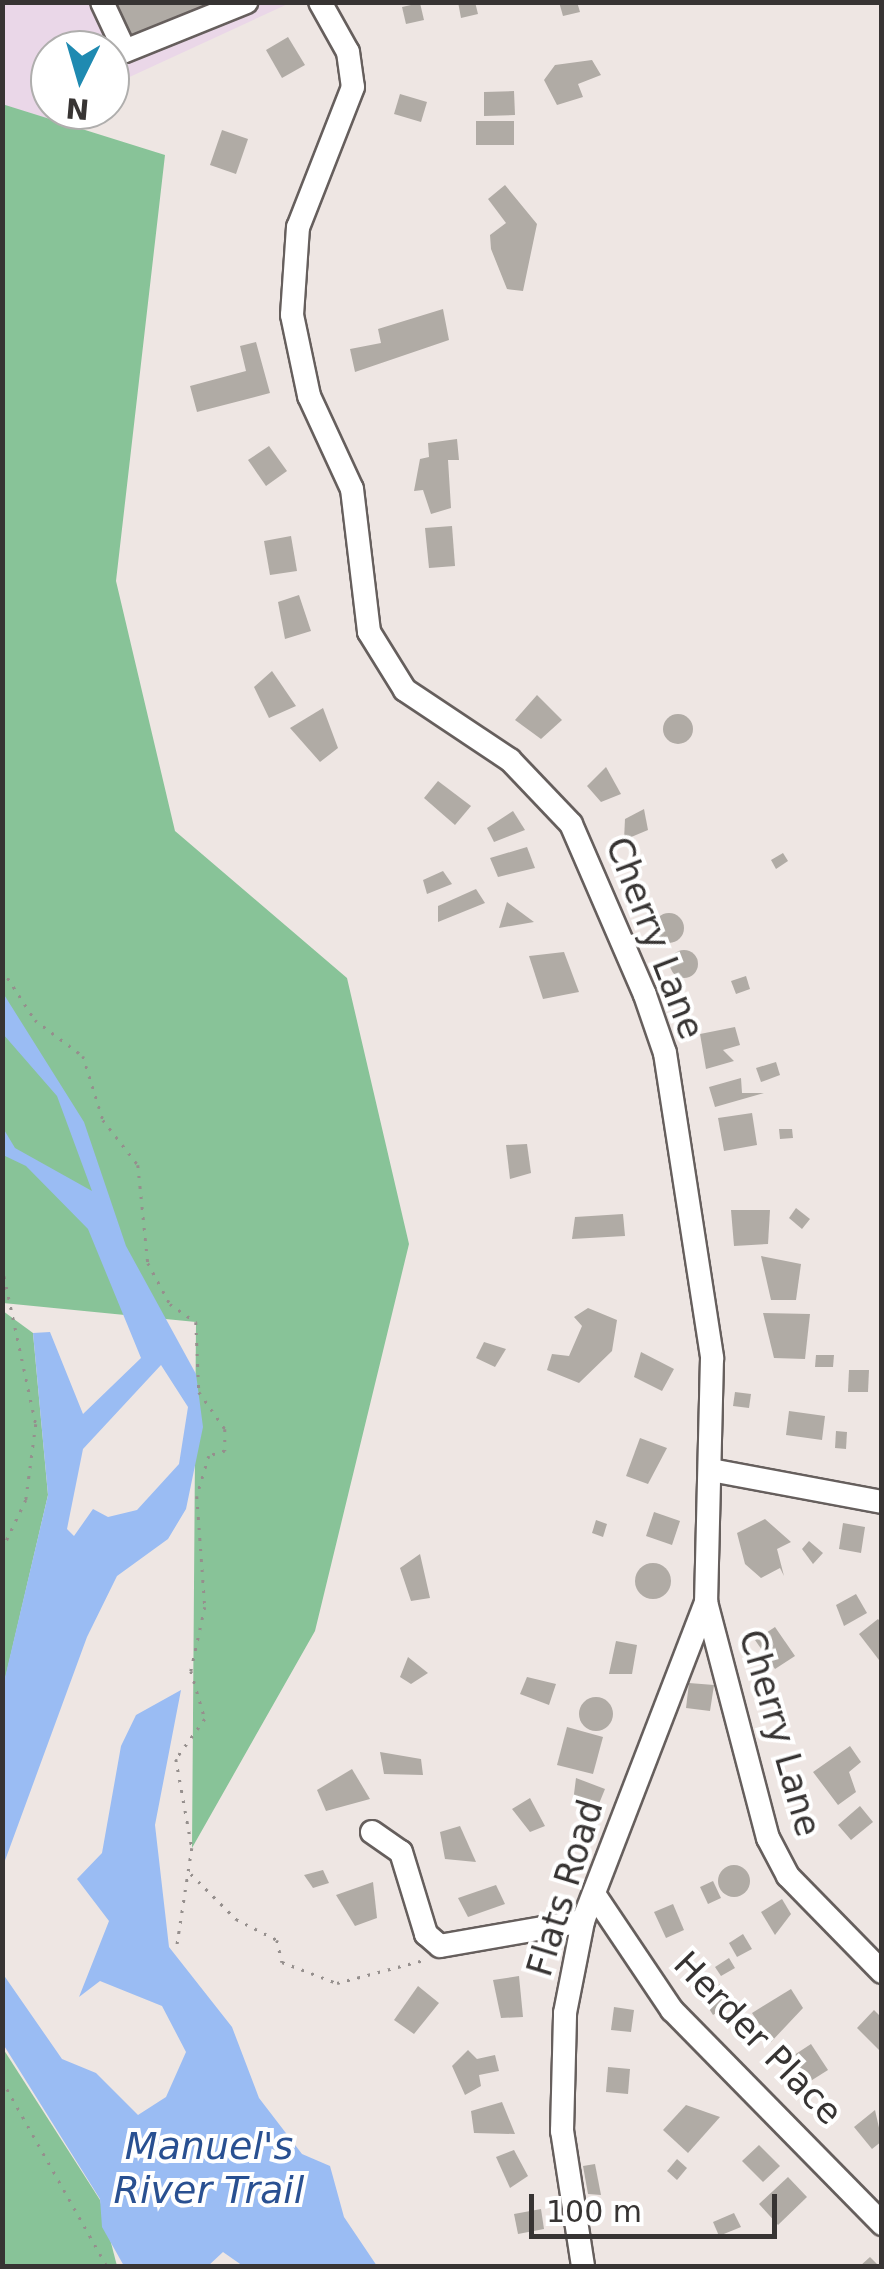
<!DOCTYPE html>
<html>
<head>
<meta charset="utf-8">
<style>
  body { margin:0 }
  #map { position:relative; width:884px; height:2269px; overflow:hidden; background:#eee6e3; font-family:"DejaVu Sans",sans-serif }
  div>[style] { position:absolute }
  .commercial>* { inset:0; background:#ead7e8 }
  .forest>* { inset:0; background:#88c398 }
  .water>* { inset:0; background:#9abcf3 }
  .building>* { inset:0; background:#b0aba5 }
  .round { border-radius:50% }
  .path>* { height:2.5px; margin-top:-1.25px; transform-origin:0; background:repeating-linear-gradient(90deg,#958f8d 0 2.5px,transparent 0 10.5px) }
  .roads { filter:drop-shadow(2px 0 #665f5d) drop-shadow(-2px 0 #665f5d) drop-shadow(0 2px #665f5d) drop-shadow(0 -2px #665f5d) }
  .minor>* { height:22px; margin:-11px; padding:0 11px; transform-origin:11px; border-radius:11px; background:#fff }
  span { translate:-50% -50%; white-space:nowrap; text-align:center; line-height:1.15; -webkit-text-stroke:8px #fff; paint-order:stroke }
  .street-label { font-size:35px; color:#373433 }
  .water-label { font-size:38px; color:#295091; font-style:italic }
  .frame { position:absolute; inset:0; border:5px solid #373433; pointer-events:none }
  .north { position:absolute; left:30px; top:30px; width:100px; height:100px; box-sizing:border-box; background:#fff; border:2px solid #afaead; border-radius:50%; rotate:185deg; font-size:28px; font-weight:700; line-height:40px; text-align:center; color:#373433 }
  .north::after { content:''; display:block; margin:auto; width:35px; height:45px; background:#1f8ab1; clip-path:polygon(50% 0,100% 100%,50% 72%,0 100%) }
  .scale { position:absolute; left:529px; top:2194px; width:248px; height:45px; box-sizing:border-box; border:5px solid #373433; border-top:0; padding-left:12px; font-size:30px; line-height:35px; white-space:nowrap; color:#373433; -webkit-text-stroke:8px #fff; paint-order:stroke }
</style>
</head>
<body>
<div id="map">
  <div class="commercial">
    <i style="clip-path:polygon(3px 3px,290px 3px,110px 86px,110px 50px,50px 50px,50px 110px,63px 110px,19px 132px,3px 111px)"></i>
  </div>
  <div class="forest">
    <i style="clip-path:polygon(2px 104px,165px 155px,116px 581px,175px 831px,347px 978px,409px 1244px,315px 1631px,192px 1848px,196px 1322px,3px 1303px)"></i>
    <i style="clip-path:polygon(3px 1311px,33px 1333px,48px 1495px,3px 1688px)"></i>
    <i style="clip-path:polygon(2px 2047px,100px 2200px,117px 2266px,3px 2266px)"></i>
  </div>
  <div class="water">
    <i style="clip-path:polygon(evenodd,3px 993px,84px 1122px,126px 1246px,196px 1374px,203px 1427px,186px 1509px,168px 1539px,117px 1576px,87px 1637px,3px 1866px,3px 1686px,48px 1495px,33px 1333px,50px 1332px,83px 1414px,141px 1358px,88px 1229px,26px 1166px,3px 1155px,3px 1128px,15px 1148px,92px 1191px,57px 1096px,3px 1034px,3px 993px,161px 1365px,188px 1407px,179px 1464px,137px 1510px,108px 1517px,93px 1509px,74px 1536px,67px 1529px,83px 1449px,161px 1365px)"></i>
    <i style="clip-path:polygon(181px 1690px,155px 1825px,169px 1947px,232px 2027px,259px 2098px,302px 2154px,330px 2166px,344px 2217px,377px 2266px,243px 2266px,223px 2252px,208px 2266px,124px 2266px,102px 2227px,100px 2199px,3px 2044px,3px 1974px,62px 2059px,96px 2073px,138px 2115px,166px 2097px,186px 2052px,162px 2006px,100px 1981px,79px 1997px,109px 1921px,77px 1879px,102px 1853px,121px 1746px,136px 1715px)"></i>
  </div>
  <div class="building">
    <i style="clip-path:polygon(108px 2px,231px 2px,122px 42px)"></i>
    <i style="clip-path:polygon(458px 2px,475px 2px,478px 14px,461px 18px)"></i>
    <i style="clip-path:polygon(559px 2px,577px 2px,580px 12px,563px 16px)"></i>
    <i style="clip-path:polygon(420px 3px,424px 20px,406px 24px,402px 7px)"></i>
    <i style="clip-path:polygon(288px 37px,305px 65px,282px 78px,266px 50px)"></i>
    <i style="clip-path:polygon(592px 60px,601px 75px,578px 84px,583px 97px,557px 105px,544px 80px,555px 65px)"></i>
    <i style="clip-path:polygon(514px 91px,515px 115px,484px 116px,484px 92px)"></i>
    <i style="clip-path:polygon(400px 94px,427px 102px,421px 122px,394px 114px)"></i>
    <i style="clip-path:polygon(476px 121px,514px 121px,514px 145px,476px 145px)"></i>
    <i style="clip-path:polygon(222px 130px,248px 139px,236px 174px,210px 165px)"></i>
    <i style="clip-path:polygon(505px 185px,537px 224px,523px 291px,507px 289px,491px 249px,490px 235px,506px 223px,488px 199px)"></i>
    <i style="clip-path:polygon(443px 309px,449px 340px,355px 372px,350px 349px,381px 343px,378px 329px)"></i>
    <i style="clip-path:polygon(256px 342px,270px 393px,197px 412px,190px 386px,246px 371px,240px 346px)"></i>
    <i style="clip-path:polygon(457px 439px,459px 460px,448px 460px,451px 508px,431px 514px,423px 490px,414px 491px,420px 459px,429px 457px,428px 443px)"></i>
    <i style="clip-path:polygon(269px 446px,287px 471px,266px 486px,248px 460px)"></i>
    <i style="clip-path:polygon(452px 526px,455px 566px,429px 568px,425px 528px)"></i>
    <i style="clip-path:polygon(291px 536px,297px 571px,270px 575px,264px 541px)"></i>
    <i style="clip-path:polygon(299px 595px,311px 631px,285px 639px,278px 602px)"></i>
    <i style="clip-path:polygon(272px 671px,296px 706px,269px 718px,254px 687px)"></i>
    <i style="clip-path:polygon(537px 695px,562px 720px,541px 739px,515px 720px)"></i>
    <i style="clip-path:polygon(323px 708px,338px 748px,320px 762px,290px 728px)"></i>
    <i class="round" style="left:663px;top:714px;width:30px;height:30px"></i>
    <i style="clip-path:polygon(606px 767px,621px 794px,601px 802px,587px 786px)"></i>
    <i style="clip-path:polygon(438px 781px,471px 806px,455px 825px,424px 798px)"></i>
    <i style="clip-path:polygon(644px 809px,648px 830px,624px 840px,625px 819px)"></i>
    <i style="clip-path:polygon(513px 811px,525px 830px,494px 842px,487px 828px)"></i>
    <i style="clip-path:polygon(527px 847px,535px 868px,498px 877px,490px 858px)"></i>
    <i style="clip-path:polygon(783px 853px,788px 861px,776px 869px,771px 860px)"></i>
    <i style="clip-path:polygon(443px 871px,452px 884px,427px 894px,423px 880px)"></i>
    <i style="clip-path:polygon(476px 889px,485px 903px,438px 922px,438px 906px)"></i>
    <i style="clip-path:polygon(507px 902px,534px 922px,499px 928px)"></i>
    <i class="round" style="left:654px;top:913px;width:30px;height:30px"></i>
    <i class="round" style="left:670px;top:950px;width:28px;height:28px"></i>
    <i style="clip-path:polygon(564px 952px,579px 992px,543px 999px,529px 956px)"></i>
    <i style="clip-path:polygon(746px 976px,750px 989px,736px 994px,731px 981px)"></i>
    <i style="clip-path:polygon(735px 1027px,740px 1045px,723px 1050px,734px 1061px,706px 1069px,700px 1034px)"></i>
    <i style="clip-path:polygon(776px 1062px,780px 1075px,761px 1082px,756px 1068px)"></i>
    <i style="clip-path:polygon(741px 1078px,742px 1093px,764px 1093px,715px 1107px,709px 1087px)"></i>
    <i style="clip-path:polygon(752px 1113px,757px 1145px,724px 1151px,718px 1118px)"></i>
    <i style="clip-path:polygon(779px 1129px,792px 1129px,793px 1138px,780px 1139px)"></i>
    <i style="clip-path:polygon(527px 1144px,531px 1173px,510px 1179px,506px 1145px)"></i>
    <i style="clip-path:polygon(796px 1208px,810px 1219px,802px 1229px,789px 1218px)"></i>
    <i style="clip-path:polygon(731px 1210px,770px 1210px,768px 1244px,734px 1246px)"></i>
    <i style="clip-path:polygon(623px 1214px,625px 1236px,572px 1239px,575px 1217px)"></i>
    <i style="clip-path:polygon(761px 1256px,801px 1264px,796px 1300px,771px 1300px)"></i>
    <i style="clip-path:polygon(588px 1308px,617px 1320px,612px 1351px,579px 1383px,547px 1370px,552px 1354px,569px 1356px,582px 1326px,574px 1317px)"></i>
    <i style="clip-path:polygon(763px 1313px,810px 1314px,805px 1359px,774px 1358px)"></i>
    <i style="clip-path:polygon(484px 1342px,506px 1349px,495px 1367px,476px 1358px)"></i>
    <i style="clip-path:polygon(641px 1352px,674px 1369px,662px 1391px,634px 1377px)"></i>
    <i style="clip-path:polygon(816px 1355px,834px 1355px,833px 1367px,815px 1367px)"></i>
    <i style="clip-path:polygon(849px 1370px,869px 1370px,868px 1392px,848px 1392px)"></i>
    <i style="clip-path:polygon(735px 1392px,751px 1394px,749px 1408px,733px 1406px)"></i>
    <i style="clip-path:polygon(789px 1411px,825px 1416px,822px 1440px,786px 1435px)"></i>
    <i style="clip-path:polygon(836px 1431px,847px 1432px,846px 1449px,835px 1448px)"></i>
    <i style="clip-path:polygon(640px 1438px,667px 1448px,648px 1484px,626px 1476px)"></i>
    <i style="clip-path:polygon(654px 1512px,680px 1521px,672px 1545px,646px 1536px)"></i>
    <i style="clip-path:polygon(765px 1519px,791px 1542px,777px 1549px,784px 1576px,780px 1568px,761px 1578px,745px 1564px,737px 1533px)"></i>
    <i style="clip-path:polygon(596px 1520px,607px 1524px,603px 1537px,592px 1533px)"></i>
    <i style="clip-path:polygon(843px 1523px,865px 1527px,861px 1553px,839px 1549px)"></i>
    <i style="clip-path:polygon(809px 1541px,823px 1553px,813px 1564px,802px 1549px)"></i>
    <i style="clip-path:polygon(420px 1554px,430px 1598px,411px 1601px,400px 1568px)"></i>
    <i class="round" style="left:635px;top:1563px;width:36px;height:36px"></i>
    <i style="clip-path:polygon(856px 1594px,867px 1613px,844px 1626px,836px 1605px)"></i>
    <i style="clip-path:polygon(878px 1619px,882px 1624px,879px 1660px,859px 1634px)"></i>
    <i style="clip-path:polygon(775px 1627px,795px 1656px,775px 1669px,755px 1640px)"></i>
    <i style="clip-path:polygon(616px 1641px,637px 1645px,632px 1674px,609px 1674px)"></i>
    <i style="clip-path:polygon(408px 1657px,428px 1673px,411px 1684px,400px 1677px)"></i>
    <i style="clip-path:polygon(527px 1677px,556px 1684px,549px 1705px,520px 1694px)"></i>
    <i style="clip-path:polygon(689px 1683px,714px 1685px,710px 1711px,686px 1708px)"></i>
    <i class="round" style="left:579px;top:1697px;width:34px;height:34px"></i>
    <i style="clip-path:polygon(567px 1727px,603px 1737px,593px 1774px,557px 1765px)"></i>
    <i style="clip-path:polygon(850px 1746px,861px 1762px,849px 1772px,856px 1792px,838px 1805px,813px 1772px)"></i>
    <i style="clip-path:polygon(380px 1752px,421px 1759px,423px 1775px,384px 1774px)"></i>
    <i style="clip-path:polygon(352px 1769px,370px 1799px,326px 1811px,317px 1790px)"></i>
    <i style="clip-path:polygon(576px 1778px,605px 1789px,596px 1811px,573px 1802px)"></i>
    <i style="clip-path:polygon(530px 1798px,545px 1826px,530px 1832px,512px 1809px)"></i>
    <i style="clip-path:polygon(860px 1806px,873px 1822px,851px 1840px,838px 1825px)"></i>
    <i style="clip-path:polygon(460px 1826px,476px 1862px,445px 1859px,440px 1832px)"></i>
    <i class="round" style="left:718px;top:1865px;width:32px;height:32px"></i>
    <i style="clip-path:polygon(323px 1870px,329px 1883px,313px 1888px,304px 1875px)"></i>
    <i style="clip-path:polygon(713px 1881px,721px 1898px,708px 1904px,700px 1887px)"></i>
    <i style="clip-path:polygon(373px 1882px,377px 1918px,355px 1926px,336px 1895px)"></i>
    <i style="clip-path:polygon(496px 1885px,505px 1904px,468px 1917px,458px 1898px)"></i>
    <i style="clip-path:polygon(782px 1899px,791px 1914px,775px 1935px,761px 1912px)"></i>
    <i style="clip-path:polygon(673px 1904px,684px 1930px,666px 1938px,654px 1912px)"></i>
    <i style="clip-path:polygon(743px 1934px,752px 1949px,737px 1957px,729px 1943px)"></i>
    <i style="clip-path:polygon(729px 1958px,735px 1968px,721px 1976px,715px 1967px)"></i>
    <i style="clip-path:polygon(519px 1976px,523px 2017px,501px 2018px,493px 1980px)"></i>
    <i style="clip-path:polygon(720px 1984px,731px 2003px,713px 2015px,701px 1996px)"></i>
    <i style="clip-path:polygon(418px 1986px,439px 2003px,414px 2034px,394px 2020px)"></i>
    <i style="clip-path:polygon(791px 1989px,803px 2008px,771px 2042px,752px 2013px)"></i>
    <i style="clip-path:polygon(614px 2007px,634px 2010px,631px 2032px,611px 2030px)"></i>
    <i style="clip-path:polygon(874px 2010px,882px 2018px,882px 2053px,857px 2028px)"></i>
    <i style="clip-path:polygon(811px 2044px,828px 2070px,801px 2087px,785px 2061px)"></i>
    <i style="clip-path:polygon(468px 2050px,477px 2059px,495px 2055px,499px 2071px,479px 2075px,481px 2086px,465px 2095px,452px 2066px)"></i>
    <i style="clip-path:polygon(608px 2067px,630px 2069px,628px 2094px,606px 2092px)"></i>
    <i style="clip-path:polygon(502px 2102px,515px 2134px,474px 2133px,471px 2111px)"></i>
    <i style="clip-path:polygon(686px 2105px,720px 2117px,688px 2153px,663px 2130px)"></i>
    <i style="clip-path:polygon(875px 2110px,882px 2141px,872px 2149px,854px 2127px)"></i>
    <i style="clip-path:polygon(759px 2145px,780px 2166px,763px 2182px,742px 2161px)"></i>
    <i style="clip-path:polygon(514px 2150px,528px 2176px,510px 2188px,496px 2157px)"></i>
    <i style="clip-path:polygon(677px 2159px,687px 2168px,677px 2180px,667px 2171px)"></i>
    <i style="clip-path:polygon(595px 2164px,601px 2195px,588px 2194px,583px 2166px)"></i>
    <i style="clip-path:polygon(788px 2177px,807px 2197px,778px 2225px,759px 2204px)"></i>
    <i style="clip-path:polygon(541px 2209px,544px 2229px,518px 2234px,514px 2214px)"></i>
    <i style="clip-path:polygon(734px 2213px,741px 2227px,719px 2236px,713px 2222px)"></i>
    <i style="clip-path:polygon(870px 2257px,879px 2266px,860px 2266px)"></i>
  </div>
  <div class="path">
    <i style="left:2px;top:969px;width:61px;rotate:57.1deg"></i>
    <i style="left:35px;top:1020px;width:60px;rotate:36.9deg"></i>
    <i style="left:83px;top:1056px;width:67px;rotate:72.6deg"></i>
    <i style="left:103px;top:1120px;width:57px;rotate:52.1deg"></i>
    <i style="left:138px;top:1165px;width:99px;rotate:84.2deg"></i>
    <i style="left:148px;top:1263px;width:47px;rotate:61.8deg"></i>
    <i style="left:170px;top:1304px;width:32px;rotate:35deg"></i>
    <i style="left:196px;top:1322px;width:70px;rotate:87.5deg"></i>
    <i style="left:199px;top:1392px;width:45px;rotate:54.9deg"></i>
    <i style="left:225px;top:1429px;width:22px;rotate:90deg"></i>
    <i style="left:225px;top:1451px;width:17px;rotate:163deg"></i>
    <i style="left:209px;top:1456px;width:42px;rotate:106.7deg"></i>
    <i style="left:197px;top:1496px;width:111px;rotate:85.9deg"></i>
    <i style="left:205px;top:1607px;width:66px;rotate:102.3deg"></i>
    <i style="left:191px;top:1671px;width:50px;rotate:73.7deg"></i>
    <i style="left:205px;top:1719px;width:49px;rotate:125.9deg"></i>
    <i style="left:176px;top:1759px;width:90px;rotate:79.8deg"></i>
    <i style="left:192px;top:1848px;width:99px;rotate:98.7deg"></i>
    <i style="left:2px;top:1266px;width:162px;rotate:77.9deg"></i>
    <i style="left:36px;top:1424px;width:77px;rotate:97.5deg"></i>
    <i style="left:26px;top:1500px;width:55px;rotate:115.6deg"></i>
    <i style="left:191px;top:1874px;width:64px;rotate:45deg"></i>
    <i style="left:236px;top:1919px;width:46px;rotate:27.1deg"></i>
    <i style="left:277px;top:1940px;width:23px;rotate:77deg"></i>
    <i style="left:282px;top:1962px;width:59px;rotate:20.9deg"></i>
    <i style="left:337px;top:1983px;width:90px;rotate:-14.8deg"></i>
    <i style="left:2px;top:2080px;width:214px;rotate:60.6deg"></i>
  </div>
  <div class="roads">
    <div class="minor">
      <i style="left:102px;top:2px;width:54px;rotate:64.9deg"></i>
      <i style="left:125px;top:51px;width:131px;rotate:-22deg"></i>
      <i style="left:320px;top:2px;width:57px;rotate:60.8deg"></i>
      <i style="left:348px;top:52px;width:35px;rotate:82deg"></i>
      <i style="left:353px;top:87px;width:150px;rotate:111.4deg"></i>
      <i style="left:298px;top:227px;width:88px;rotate:93.9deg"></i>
      <i style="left:292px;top:315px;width:83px;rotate:78.1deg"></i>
      <i style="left:309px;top:396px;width:102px;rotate:65.2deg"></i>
      <i style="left:352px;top:489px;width:144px;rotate:83.2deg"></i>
      <i style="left:369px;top:632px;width:68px;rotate:58.2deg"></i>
      <i style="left:405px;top:690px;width:126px;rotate:33.7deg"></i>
      <i style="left:510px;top:760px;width:88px;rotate:46.4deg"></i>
      <i style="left:571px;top:824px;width:186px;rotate:66.6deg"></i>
      <i style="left:645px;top:995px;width:61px;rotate:71deg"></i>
      <i style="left:665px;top:1053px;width:309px;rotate:81.2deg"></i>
      <i style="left:712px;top:1358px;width:244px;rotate:91.4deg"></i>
      <i style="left:706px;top:1602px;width:244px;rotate:75.3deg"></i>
      <i style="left:768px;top:1838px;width:43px;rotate:62.2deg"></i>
      <i style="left:788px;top:1876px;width:134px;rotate:45.6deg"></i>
      <i style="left:711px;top:1470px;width:174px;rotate:10.6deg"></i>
      <i style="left:372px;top:1832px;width:35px;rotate:35deg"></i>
      <i style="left:401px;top:1852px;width:86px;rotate:73deg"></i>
      <i style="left:426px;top:1934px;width:18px;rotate:41deg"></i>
      <i style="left:440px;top:1946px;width:145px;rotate:-9.9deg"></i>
      <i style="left:594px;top:1894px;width:140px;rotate:56.1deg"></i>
      <i style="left:672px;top:2010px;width:300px;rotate:45.5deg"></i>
      <i style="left:583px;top:2266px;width:137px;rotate:-98.8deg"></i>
      <i style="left:562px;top:2131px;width:118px;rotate:-88.5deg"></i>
      <i style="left:565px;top:2013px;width:94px;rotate:-78.9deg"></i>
      <i style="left:583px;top:1921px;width:342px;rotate:-68.9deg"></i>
    </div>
  </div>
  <div class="street-label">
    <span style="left:655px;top:938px;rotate:69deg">Cherry Lane</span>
    <span style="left:780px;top:1733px;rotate:74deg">Cherry Lane</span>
    <span style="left:565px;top:1888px;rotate:-73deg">Flats Road</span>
    <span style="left:758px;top:2038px;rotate:46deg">Herder Place</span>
  </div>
  <div class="water-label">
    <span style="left:209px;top:2169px">Manuel's<br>River Trail</span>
  </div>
  <div class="frame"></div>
  <div class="north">N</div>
  <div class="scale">100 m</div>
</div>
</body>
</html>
